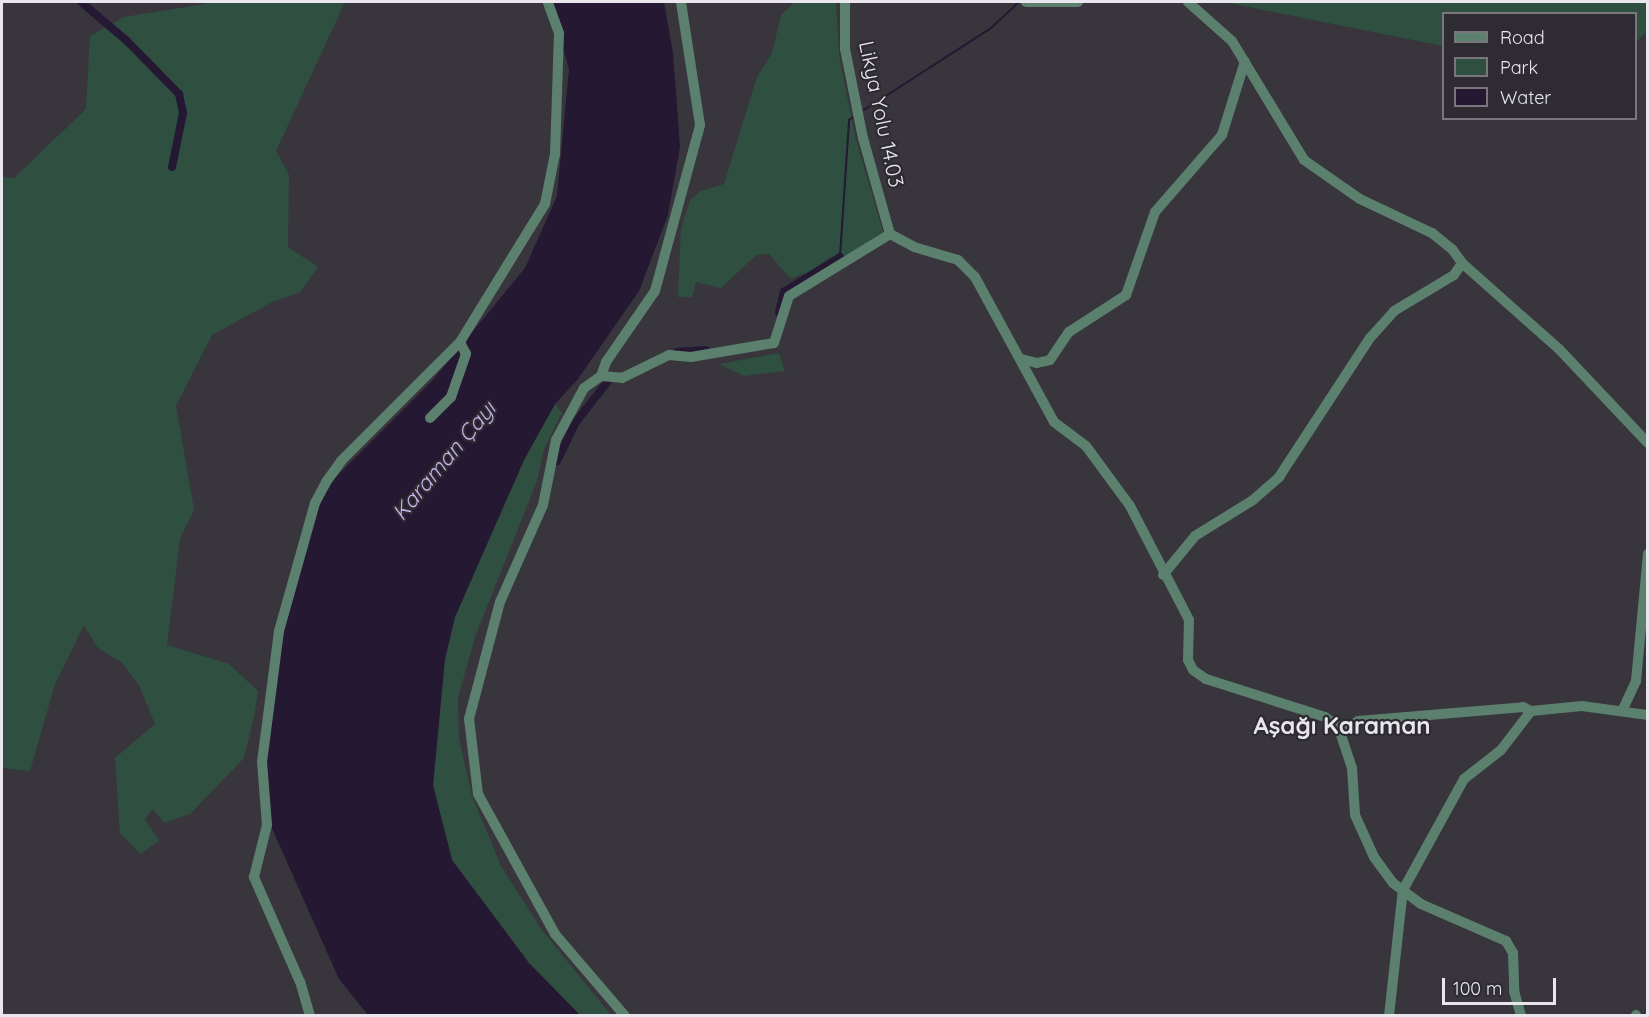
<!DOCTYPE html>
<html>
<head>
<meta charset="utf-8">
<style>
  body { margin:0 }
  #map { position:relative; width:1649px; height:1017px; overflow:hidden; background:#38353d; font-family:Quicksand,sans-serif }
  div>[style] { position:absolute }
  .green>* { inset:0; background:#2f5041 }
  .water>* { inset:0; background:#241833 }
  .stream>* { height:2px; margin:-1px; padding:0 1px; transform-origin:1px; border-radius:1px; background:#241833 }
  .canal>* { height:8px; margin:-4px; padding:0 4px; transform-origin:4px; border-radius:4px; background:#241833 }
  .minor>* { height:10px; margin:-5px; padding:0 5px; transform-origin:5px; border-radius:5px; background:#5b806e }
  span { translate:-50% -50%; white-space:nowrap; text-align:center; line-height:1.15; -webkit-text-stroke:4.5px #2e2b32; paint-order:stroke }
  .street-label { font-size:21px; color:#e9e7ed }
  .water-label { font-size:22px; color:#c8b2ea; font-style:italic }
  .quarter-label { font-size:24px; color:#e9e7ed; font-weight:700 }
  .frame { position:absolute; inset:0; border:3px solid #e9e7ed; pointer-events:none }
  .legend { position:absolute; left:1442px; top:12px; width:195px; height:108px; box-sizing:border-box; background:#2e2b32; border:2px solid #79767d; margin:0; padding:8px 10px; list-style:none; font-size:18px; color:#e9e7ed }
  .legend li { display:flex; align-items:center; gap:12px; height:30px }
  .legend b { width:30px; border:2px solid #79767d }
  .scale { position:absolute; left:1442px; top:978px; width:114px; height:27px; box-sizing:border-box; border:3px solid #e9e7ed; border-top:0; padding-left:8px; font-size:18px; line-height:21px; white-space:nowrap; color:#e9e7ed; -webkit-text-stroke:4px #2e2b32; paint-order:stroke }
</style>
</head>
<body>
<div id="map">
  <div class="green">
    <i style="clip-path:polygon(217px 2px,345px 2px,276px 151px,289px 175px,288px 247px,318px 267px,300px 292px,272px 302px,212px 335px,176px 406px,194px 510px,180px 538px,167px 645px,229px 664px,258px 691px,254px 717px,244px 758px,190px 814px,164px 823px,153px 809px,145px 819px,159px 841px,140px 854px,120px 833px,115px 758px,155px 724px,139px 685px,122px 663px,97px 647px,84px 625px,55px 684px,30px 771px,2px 768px,2px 177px,14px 178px,86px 109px,90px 36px,124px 17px)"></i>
    <i style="clip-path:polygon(795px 2px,836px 2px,839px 55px,855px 136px,883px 232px,811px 279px,804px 273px,791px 279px,769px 254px,756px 255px,721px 288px,696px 282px,692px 297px,678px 297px,681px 228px,690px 200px,701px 191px,724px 184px,757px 77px,772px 53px,781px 15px)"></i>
    <i style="clip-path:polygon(1224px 2px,1647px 2px,1647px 31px,1636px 42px,1636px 14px,1444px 14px,1443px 46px)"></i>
    <i style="clip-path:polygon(779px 353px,785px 371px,744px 376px,719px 364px)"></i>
    <i style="clip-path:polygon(555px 404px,562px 413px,544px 449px,537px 481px,475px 637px,458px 698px,459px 739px,472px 796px,501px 866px,541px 929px,611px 1015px,580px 1015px,529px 963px,452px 860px,433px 785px,445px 659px,455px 617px,524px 460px)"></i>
  </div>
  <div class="water">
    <i style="clip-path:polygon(549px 2px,664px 2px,673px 53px,680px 147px,668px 215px,639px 291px,578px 379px,555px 404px,524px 460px,455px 617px,445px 659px,433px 785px,452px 860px,529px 963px,580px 1015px,368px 1015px,339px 979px,271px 826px,264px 738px,291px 570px,327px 486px,432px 381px,525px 268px,557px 196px,569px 69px)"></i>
  </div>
  <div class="stream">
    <i style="left:864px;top:110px;width:151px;rotate:-32.8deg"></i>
    <i style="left:991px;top:28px;width:38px;rotate:-43deg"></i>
    <i style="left:840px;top:257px;width:137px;rotate:-86.2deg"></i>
    <i style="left:849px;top:120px;width:4px;rotate:-34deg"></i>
  </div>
  <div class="canal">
    <i style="left:81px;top:2px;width:59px;rotate:40.2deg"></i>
    <i style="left:126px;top:40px;width:76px;rotate:45.5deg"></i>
    <i style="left:179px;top:94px;width:19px;rotate:78deg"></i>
    <i style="left:183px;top:113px;width:55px;rotate:101.5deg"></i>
    <i style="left:779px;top:312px;width:21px;rotate:-76deg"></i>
    <i style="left:784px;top:292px;width:66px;rotate:-32deg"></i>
    <i style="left:677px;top:352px;width:29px;rotate:-4deg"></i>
    <i style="left:557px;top:461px;width:43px;rotate:-64deg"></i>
    <i style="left:576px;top:422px;width:52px;rotate:-52deg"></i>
  </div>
  <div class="minor">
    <i style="left:845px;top:2px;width:47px;rotate:90deg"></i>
    <i style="left:845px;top:49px;width:91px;rotate:78.6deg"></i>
    <i style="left:863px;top:138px;width:100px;rotate:74.3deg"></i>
    <i style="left:1026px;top:2px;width:52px"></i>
    <i style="left:1188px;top:2px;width:59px;rotate:41.6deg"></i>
    <i style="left:1232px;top:41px;width:139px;rotate:58.8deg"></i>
    <i style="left:1304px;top:160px;width:68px;rotate:34.9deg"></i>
    <i style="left:1360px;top:199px;width:80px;rotate:25.3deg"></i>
    <i style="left:1432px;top:233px;width:26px;rotate:39deg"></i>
    <i style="left:1452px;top:249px;width:17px;rotate:54deg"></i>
    <i style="left:1462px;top:263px;width:130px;rotate:41.6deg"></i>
    <i style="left:1559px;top:349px;width:129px;rotate:46.6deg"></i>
    <i style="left:890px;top:234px;width:27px;rotate:28deg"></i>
    <i style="left:914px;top:247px;width:46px;rotate:16.5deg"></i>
    <i style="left:958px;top:260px;width:24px;rotate:45deg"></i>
    <i style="left:975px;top:277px;width:165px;rotate:61.4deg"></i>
    <i style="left:1054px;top:422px;width:40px;rotate:37deg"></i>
    <i style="left:1086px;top:446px;width:74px;rotate:53.7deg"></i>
    <i style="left:1130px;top:506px;width:128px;rotate:62.6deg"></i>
    <i style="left:1189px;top:620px;width:40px;rotate:91.4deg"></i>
    <i style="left:1188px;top:660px;width:11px;rotate:63deg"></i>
    <i style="left:1193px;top:670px;width:16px;rotate:35deg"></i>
    <i style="left:1206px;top:679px;width:125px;rotate:17.7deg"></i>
    <i style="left:1325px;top:717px;width:16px;rotate:35deg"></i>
    <i style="left:1338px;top:726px;width:44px;rotate:71.6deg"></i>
    <i style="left:1352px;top:768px;width:47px;rotate:86.3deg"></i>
    <i style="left:1355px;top:815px;width:46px;rotate:65.7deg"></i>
    <i style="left:1374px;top:857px;width:32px;rotate:54deg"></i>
    <i style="left:1393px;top:883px;width:35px;rotate:37deg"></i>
    <i style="left:1421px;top:904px;width:93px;rotate:23.5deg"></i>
    <i style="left:1506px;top:941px;width:14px;rotate:60deg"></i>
    <i style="left:1513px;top:953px;width:38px;rotate:88deg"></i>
    <i style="left:1514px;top:991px;width:26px;rotate:74deg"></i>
    <i style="left:1021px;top:359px;width:16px;rotate:14deg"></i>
    <i style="left:1037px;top:363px;width:13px;rotate:-13deg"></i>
    <i style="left:1050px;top:360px;width:34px;rotate:-56deg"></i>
    <i style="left:1069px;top:332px;width:68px;rotate:-33deg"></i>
    <i style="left:1126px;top:295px;width:88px;rotate:-70.7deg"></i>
    <i style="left:1155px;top:212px;width:102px;rotate:-49deg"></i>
    <i style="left:1222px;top:135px;width:77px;rotate:-72.7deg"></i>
    <i style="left:601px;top:376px;width:15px;rotate:-70deg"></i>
    <i style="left:606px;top:362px;width:86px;rotate:-55.4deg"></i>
    <i style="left:655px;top:291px;width:172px;rotate:-74.8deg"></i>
    <i style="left:700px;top:125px;width:124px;rotate:-98.8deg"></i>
    <i style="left:430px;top:418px;width:30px;rotate:-45deg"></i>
    <i style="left:451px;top:397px;width:46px;rotate:-70.8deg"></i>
    <i style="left:466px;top:354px;width:13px;rotate:-117deg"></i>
    <i style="left:1163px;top:575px;width:50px;rotate:-50.6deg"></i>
    <i style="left:1195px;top:536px;width:68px;rotate:-31.8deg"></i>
    <i style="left:1253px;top:500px;width:35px;rotate:-41deg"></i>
    <i style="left:1279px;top:477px;width:166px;rotate:-56.8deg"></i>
    <i style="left:1370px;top:338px;width:36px;rotate:-48deg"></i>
    <i style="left:1394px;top:311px;width:70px;rotate:-31deg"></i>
    <i style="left:1454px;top:275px;width:14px;rotate:-56deg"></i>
    <i style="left:1623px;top:709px;width:31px;rotate:-65deg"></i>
    <i style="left:1636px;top:681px;width:128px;rotate:-84.6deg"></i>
    <i style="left:1341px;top:731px;width:20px;rotate:-30deg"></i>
    <i style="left:1358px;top:721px;width:166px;rotate:-4.8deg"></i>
    <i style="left:1523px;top:707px;width:9px;rotate:27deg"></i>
    <i style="left:310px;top:1016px;width:35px;rotate:-106deg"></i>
    <i style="left:300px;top:982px;width:115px;rotate:-113.7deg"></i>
    <i style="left:254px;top:877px;width:54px;rotate:-76deg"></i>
    <i style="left:267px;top:825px;width:63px;rotate:-94.5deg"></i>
    <i style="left:262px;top:762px;width:132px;rotate:-82.6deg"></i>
    <i style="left:279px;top:631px;width:133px;rotate:-74.3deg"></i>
    <i style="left:315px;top:503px;width:24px;rotate:-62deg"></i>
    <i style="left:326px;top:482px;width:26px;rotate:-54deg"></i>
    <i style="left:341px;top:461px;width:168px;rotate:-45deg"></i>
    <i style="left:460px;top:342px;width:162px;rotate:-58.4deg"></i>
    <i style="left:545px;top:204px;width:51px;rotate:-78.7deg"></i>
    <i style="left:555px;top:154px;width:121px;rotate:-88.1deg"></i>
    <i style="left:559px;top:33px;width:33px;rotate:-110deg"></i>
    <i style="left:625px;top:1016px;width:108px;rotate:-130.5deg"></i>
    <i style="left:555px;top:934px;width:160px;rotate:-118.8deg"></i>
    <i style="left:478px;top:794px;width:76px;rotate:-96.8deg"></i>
    <i style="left:469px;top:719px;width:121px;rotate:-75.2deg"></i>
    <i style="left:500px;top:602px;width:106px;rotate:-66.1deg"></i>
    <i style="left:543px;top:505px;width:66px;rotate:-78.7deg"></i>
    <i style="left:556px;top:440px;width:59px;rotate:-61.7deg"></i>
    <i style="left:584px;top:388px;width:21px;rotate:-35deg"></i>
    <i style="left:601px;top:376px;width:21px;rotate:5deg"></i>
    <i style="left:622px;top:378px;width:52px;rotate:-26.1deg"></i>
    <i style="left:669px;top:355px;width:22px;rotate:5deg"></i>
    <i style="left:691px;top:357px;width:84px;rotate:-9.6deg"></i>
    <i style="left:774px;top:343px;width:49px;rotate:-72.3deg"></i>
    <i style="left:789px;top:296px;width:119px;rotate:-31.5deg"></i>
    <i style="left:1389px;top:1016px;width:127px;rotate:-83.7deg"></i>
    <i style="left:1403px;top:890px;width:127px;rotate:-61.2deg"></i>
    <i style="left:1464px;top:779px;width:47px;rotate:-38.1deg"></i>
    <i style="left:1501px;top:750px;width:49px;rotate:-52.4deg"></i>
    <i style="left:1531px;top:711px;width:51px;rotate:-5.6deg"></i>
    <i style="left:1582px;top:706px;width:67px;rotate:7.8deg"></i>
    <i style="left:1636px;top:1016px;width:1px;rotate:-90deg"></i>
  </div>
  <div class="street-label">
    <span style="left:882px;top:114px;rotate:78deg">Likya Yolu 14.03</span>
  </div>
  <div class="water-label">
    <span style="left:444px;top:461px;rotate:-50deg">Karaman Çayı</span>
  </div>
  <div class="quarter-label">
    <span style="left:1342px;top:726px">Aşağı Karaman</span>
  </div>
  <div class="frame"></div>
  <ul class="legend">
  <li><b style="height:8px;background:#5b806e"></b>Road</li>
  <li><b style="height:16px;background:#2f5041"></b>Park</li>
  <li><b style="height:16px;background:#241833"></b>Water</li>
  </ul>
  <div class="scale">100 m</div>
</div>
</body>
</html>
